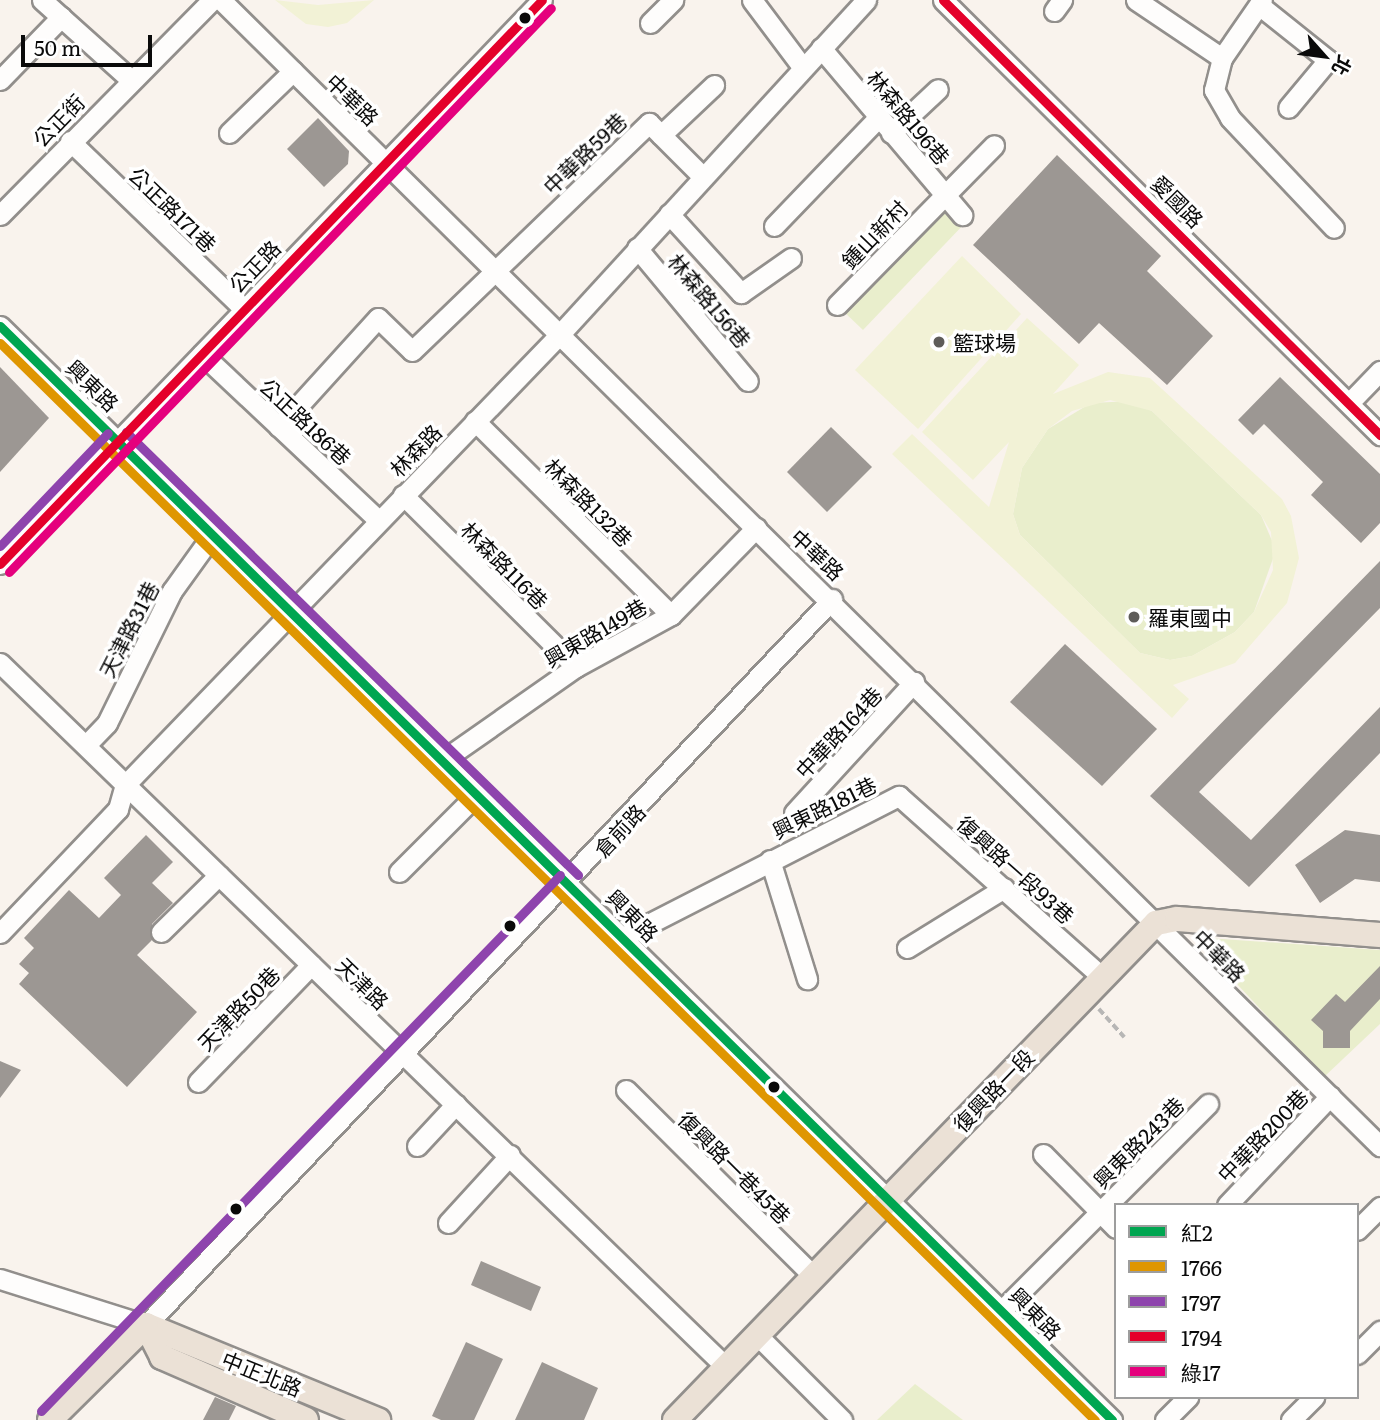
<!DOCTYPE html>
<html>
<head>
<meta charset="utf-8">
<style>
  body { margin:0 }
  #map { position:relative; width:1380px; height:1420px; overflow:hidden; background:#f9f3ed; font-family:Literata,"Noto Sans TC",serif }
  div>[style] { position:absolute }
  .green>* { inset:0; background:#e9eecc }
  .pitch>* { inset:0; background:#f2f2d6 }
  .building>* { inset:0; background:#9c9793 }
  .path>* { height:3.5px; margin-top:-1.75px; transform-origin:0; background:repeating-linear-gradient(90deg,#b7b6b5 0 7px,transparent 0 10.5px) }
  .roads { filter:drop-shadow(2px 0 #928f8c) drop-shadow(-2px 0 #928f8c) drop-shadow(0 2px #928f8c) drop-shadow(0 -2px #928f8c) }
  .minor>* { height:19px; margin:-9.5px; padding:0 9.5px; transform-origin:9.5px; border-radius:9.5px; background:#fefdfc }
  .major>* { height:24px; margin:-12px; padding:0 12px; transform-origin:12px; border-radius:12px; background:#ebe1d6 }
  .bus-1>* { height:9px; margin:-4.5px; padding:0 4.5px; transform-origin:4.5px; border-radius:4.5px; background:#00a651 }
  .bus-2>* { height:9px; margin:-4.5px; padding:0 4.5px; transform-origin:4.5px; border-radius:4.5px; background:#df9601 }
  .bus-3>* { height:9px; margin:-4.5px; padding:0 4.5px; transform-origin:4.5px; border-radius:4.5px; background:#8e44ad }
  .bus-4>* { height:9px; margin:-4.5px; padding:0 4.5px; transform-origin:4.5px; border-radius:4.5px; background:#e4002b }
  .bus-5>* { height:9px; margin:-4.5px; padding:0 4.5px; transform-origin:4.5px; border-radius:4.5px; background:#e5007d }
  .dots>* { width:19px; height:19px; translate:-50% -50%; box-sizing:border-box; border:4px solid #fff; border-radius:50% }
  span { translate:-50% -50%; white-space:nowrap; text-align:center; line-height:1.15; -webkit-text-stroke:7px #fff; paint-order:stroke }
  .street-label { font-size:21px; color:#0a0a0a }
  .poi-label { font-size:21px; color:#0a0a0a }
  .left { translate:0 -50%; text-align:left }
  .legend { position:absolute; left:1114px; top:1203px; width:245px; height:196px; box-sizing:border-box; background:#fff; border:2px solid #9d9d9d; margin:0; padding:9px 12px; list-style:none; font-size:21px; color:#0a0a0a }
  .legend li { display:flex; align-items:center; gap:14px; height:35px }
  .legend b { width:35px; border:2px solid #9d9d9d }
  .north { position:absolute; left:1289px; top:21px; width:70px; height:70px; -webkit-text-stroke:5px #fff; paint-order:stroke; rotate:118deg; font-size:19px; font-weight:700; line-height:28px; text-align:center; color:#0a0a0a }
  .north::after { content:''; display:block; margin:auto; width:24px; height:32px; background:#0a0a0a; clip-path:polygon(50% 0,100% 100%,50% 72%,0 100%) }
  .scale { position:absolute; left:21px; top:35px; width:131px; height:32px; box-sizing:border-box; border:4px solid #0a0a0a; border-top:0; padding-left:9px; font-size:21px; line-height:24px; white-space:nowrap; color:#0a0a0a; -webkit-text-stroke:5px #fff; paint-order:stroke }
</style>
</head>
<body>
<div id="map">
  <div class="green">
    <i style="clip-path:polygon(944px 201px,966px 222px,863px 330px,841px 309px)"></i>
    <i style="clip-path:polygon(1132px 401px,1152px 411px,1261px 515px,1276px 550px,1254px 612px,1235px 632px,1192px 656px,1170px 660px,1140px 653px,1020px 535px,1013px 514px,1022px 468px,1048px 429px,1091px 403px)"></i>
    <i style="clip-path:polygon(1193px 937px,1380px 950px,1380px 1024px,1324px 1077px)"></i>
    <i style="clip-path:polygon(915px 1384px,963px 1420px,877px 1420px)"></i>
  </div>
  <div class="pitch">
    <i style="clip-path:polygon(275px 0,318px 5px,374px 0,347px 23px,328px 27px,306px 24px)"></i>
    <i style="clip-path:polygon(962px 256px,1021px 314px,918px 429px,855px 370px)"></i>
    <i style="clip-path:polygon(evenodd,1027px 318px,1079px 365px,1053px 394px,1108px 372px,1150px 378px,1282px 499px,1291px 516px,1299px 558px,1287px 603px,1235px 663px,1173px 685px,1189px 699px,1172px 718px,892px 454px,912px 434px,989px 507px,1009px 442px,973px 480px,922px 432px,1027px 318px,1110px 400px,1152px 411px,1261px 515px,1271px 532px,1273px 570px,1254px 612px,1235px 632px,1192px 656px,1170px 660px,1140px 653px,1020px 535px,1013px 514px,1022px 468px,1048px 429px,1072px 411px,1110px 400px)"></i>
  </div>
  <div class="building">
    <i style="clip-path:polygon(318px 118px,349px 151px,348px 164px,324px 187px,287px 149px)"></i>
    <i style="clip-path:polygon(1057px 155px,1161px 256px,1147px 271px,1213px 336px,1167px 385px,1099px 323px,1079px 344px,973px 245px)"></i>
    <i style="clip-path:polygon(0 367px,49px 418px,0 472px)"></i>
    <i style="clip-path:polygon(1280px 377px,1380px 474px,1380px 523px,1361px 543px,1311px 495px,1323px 482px,1264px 424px,1253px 435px,1238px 420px)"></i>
    <i style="clip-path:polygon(831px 427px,872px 467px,827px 512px,787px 472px)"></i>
    <i style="clip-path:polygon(1380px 561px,1380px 608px,1199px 792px,1251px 840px,1380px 707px,1380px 753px,1249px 887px,1150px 796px)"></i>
    <i style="clip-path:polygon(1065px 644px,1157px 729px,1102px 786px,1010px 702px)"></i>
    <i style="clip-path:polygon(1345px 830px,1380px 835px,1380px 882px,1355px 879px,1320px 903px,1295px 865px)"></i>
    <i style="clip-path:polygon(146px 835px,173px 862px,152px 883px,173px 903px,152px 924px,152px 940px,137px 955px,197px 1012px,127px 1087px,19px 984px,29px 973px,19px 964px,34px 948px,24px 938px,69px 890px,99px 918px,121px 895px,104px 878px)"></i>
    <i style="clip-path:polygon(1380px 966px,1380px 999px,1350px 1031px,1350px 1048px,1323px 1048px,1323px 1031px,1311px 1020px,1336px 994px,1345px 1002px)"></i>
    <i style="clip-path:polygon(0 1061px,21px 1070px,0 1098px)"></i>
    <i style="clip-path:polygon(481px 1261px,541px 1287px,531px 1311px,471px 1285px)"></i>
    <i style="clip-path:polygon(466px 1342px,503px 1359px,474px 1420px,441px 1420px,432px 1416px)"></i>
    <i style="clip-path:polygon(542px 1362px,598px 1388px,584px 1420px,515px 1420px)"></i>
    <i style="clip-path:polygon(215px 1397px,236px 1406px,229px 1420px,203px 1420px)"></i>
  </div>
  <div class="path">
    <i style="left:1099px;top:1009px;width:38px;rotate:48deg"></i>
  </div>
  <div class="roads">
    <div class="minor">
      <i style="left:42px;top:0;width:118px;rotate:41.9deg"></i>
      <i style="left:221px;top:0;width:1630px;rotate:44.68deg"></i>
      <i style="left:752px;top:0;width:85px;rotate:53.1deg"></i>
      <i style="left:943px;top:0;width:617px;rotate:44.87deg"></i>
      <i style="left:1136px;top:0;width:104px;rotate:34deg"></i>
      <i style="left:1222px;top:58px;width:70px;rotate:-55.4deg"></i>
      <i style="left:1259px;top:5px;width:88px;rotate:38.6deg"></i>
      <i style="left:1328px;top:60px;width:62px;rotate:129.8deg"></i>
      <i style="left:1054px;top:11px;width:14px;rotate:-54deg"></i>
      <i style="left:650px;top:23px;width:33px;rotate:-45deg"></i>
      <i style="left:821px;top:48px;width:219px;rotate:49.8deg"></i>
      <i style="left:1222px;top:58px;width:33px;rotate:104deg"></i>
      <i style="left:1214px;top:90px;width:32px;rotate:60deg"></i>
      <i style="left:1230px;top:118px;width:151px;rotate:46.6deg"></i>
      <i style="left:0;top:80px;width:88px;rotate:-45.9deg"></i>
      <i style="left:229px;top:133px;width:89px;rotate:-44.1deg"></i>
      <i style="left:891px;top:133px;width:64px;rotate:-43.1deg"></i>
      <i style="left:661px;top:135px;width:73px;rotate:-43.3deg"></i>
      <i style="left:70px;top:141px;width:242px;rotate:44deg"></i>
      <i style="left:669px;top:214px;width:107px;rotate:47.7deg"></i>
      <i style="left:741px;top:293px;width:61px;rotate:-35deg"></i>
      <i style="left:0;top:215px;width:302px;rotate:-45.4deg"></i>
      <i style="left:774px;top:226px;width:150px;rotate:-46.1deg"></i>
      <i style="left:637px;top:248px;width:173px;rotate:50.2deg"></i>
      <i style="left:837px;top:305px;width:224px;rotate:-45.5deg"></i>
      <i style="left:0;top:326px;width:1560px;rotate:44.53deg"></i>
      <i style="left:202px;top:354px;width:243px;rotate:43.3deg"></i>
      <i style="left:1349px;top:403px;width:45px;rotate:-45.9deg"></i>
      <i style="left:475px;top:421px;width:276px;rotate:44.7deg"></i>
      <i style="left:279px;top:427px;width:147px;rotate:-47.8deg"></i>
      <i style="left:378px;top:318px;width:47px;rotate:44.1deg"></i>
      <i style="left:412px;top:351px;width:329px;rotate:-43.9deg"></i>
      <i style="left:649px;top:123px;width:75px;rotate:45deg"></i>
      <i style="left:403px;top:495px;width:244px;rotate:44.8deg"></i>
      <i style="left:0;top:564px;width:782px;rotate:-46.14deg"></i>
      <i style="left:0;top:663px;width:1010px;rotate:44.12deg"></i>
      <i style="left:86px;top:745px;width:30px;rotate:-46deg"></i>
      <i style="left:107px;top:723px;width:147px;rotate:-63.8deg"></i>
      <i style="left:172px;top:591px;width:70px;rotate:-54.3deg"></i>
      <i style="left:443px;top:760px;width:162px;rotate:-35deg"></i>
      <i style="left:576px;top:667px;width:108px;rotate:-28.7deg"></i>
      <i style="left:671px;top:615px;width:122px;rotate:-45.7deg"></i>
      <i style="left:794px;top:813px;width:178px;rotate:-47.5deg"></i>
      <i style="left:770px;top:860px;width:125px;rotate:72.7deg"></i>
      <i style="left:399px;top:872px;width:110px;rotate:-45deg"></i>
      <i style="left:161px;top:932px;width:81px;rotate:-44.5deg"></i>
      <i style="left:0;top:933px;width:171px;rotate:-46.4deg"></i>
      <i style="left:118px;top:809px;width:25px;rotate:-74deg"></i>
      <i style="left:125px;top:785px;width:627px;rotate:-46.03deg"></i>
      <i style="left:560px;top:334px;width:453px;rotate:-47.5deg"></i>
      <i style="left:623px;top:937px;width:310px;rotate:-27.1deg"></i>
      <i style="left:899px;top:796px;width:273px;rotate:41.7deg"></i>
      <i style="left:907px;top:948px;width:114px;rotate:-31.7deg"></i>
      <i style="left:198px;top:1082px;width:163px;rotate:-46deg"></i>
      <i style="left:626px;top:1090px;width:264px;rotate:44.8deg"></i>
      <i style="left:417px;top:1146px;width:57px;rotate:-47.1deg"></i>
      <i style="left:1043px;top:1154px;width:104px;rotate:45.4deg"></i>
      <i style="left:1227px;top:1205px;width:150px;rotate:-46.6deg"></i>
      <i style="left:448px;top:1223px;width:92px;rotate:-47.6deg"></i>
      <i style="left:1357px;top:1230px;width:33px;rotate:-45deg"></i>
      <i style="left:0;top:1279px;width:153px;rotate:17.5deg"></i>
      <i style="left:146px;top:1325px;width:999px;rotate:-46.62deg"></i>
      <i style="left:1001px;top:1311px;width:293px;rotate:-45deg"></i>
      <i style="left:756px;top:1334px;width:122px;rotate:45deg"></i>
      <i style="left:1357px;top:1354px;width:33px;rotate:-45deg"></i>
      <i style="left:1165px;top:1420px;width:33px;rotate:-45deg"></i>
      <i style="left:1291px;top:1420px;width:33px;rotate:-45deg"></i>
    </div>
    <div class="major">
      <i style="left:146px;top:1325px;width:251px;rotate:22.3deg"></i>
      <i style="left:146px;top:1325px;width:36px;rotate:63deg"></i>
      <i style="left:162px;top:1357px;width:157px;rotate:23.6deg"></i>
      <i style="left:50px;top:1420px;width:135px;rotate:-44.7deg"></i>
      <i style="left:675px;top:1420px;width:692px;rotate:-45.94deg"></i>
      <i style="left:1156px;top:923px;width:21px;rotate:-11deg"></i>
      <i style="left:1177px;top:919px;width:204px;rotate:4.5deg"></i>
    </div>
  </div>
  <div class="bus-1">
    <i style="left:0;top:326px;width:1560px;rotate:44.53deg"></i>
  </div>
  <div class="bus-2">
    <i style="left:0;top:343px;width:1536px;rotate:44.53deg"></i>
  </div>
  <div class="bus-3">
    <i style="left:126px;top:432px;width:633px;rotate:44.42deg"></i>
    <i style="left:0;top:546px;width:156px;rotate:-46.3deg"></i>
    <i style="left:41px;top:1411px;width:746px;rotate:-45.92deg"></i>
  </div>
  <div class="bus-4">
    <i style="left:943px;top:0;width:617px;rotate:44.87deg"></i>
    <i style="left:0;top:564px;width:782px;rotate:-46.14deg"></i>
  </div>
  <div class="bus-5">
    <i style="left:9px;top:572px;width:782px;rotate:-46.14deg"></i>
  </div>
  <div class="dots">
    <i style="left:525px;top:18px;background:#0a0a0a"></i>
    <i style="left:939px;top:342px;background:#5e5c59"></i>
    <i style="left:1134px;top:617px;background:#5e5c59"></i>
    <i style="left:510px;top:926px;background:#0a0a0a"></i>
    <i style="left:774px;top:1087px;background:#0a0a0a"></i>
    <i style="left:236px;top:1209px;background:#0a0a0a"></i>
  </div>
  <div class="street-label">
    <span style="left:353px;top:99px;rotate:44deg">中華路</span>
    <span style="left:909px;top:117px;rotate:50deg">林森路196巷</span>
    <span style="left:58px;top:120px;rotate:-46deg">公正街</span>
    <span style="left:584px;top:153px;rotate:-44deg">中華路59巷</span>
    <span style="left:1178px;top:201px;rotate:45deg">愛國路</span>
    <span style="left:173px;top:209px;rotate:44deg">公正路171巷</span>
    <span style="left:874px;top:234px;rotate:-46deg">鍾山新村</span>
    <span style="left:254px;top:266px;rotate:-46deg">公正路</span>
    <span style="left:710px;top:300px;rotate:50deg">林森路156巷</span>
    <span style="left:93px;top:385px;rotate:44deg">興東路</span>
    <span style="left:306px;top:421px;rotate:43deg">公正路186巷</span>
    <span style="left:415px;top:450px;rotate:-46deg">林森路</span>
    <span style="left:589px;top:502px;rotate:45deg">林森路132巷</span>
    <span style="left:818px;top:554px;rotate:43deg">中華路</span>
    <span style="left:505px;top:565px;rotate:45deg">林森路116巷</span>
    <span style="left:128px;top:629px;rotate:-63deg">天津路31巷</span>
    <span style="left:595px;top:632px;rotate:-30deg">興東路149巷</span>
    <span style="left:838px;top:732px;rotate:-47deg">中華路164巷</span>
    <span style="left:824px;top:807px;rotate:-26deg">興東路181巷</span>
    <span style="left:619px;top:830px;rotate:-47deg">倉前路</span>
    <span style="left:1016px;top:869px;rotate:42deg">復興路一段93巷</span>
    <span style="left:633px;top:915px;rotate:45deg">興東路</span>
    <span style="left:1220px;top:955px;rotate:45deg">中華路</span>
    <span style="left:363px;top:983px;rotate:44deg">天津路</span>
    <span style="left:238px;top:1008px;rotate:-46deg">天津路50巷</span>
    <span style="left:993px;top:1090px;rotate:-46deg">復興路一段</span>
    <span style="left:1262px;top:1135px;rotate:-46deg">中華路200巷</span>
    <span style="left:1138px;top:1142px;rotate:-45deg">興東路243巷</span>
    <span style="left:735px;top:1167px;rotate:45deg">復興路一巷45巷</span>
    <span style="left:1036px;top:1313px;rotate:45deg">興東路</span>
    <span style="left:262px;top:1373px;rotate:22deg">中正北路</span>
  </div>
  <div class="poi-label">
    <span class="left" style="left:953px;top:342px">籃球場</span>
    <span class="left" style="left:1148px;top:617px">羅東國中</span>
  </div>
  <ul class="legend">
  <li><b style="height:9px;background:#00a651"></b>紅2</li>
  <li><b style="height:9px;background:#df9601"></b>1766</li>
  <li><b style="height:9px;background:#8e44ad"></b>1797</li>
  <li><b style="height:9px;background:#e4002b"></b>1794</li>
  <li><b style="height:9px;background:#e5007d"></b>綠17</li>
  </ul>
  <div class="north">北</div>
  <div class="scale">50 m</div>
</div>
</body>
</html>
